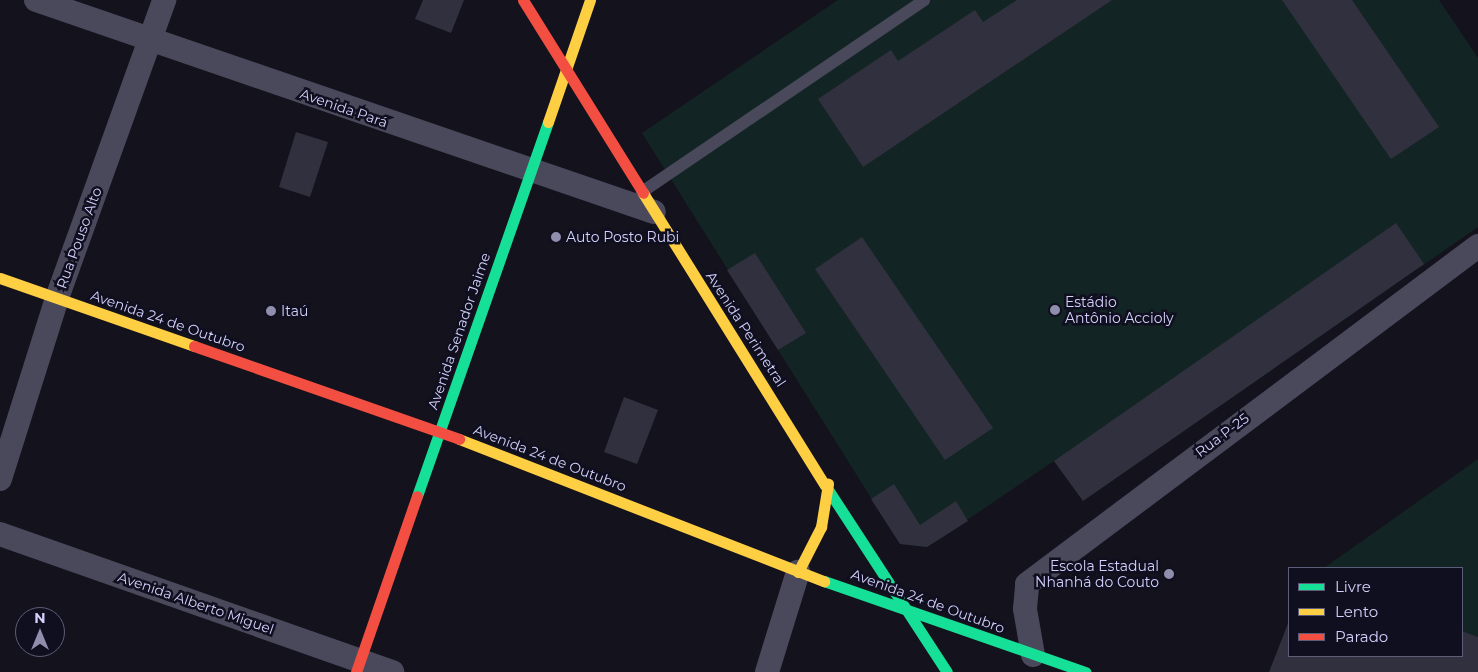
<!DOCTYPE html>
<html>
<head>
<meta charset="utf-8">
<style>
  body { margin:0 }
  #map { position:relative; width:1478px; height:672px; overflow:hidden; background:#14121c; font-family:Montserrat,sans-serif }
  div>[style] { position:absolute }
  .green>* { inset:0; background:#122524 }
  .building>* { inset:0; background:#31303e }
  .lane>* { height:12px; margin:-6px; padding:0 6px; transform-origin:6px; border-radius:6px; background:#49495b }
  .street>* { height:24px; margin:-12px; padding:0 12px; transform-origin:12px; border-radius:12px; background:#49495b }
  .fast>* { height:11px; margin:-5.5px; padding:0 5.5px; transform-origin:5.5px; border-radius:5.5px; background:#16e098 }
  .slow>* { height:11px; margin:-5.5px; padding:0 5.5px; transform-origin:5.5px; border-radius:5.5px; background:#ffcf43 }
  .jam>* { height:11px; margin:-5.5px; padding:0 5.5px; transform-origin:5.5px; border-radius:5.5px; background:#f24e42 }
  .dots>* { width:14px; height:14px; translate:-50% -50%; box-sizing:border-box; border:2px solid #100f1f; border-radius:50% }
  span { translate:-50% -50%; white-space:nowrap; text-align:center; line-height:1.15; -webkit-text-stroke:5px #100f1f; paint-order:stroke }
  .street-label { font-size:14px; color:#d2d1fb }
  .poi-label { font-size:14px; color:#d2d1fb }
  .left { translate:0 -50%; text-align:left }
  .right { translate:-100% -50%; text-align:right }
  .legend { position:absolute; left:1288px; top:567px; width:175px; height:90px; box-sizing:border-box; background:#100f1f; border:1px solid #5e5d77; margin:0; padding:6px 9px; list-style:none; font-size:15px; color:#d2d1fb }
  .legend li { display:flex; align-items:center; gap:10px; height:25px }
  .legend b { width:25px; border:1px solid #5e5d77 }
  .north { position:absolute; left:15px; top:607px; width:50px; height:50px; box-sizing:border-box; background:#100f1f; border:1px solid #5e5d77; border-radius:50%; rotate:0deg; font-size:14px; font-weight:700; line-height:20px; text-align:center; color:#d2d1fb }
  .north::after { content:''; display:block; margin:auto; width:18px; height:22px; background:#908ead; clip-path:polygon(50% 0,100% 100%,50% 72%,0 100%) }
</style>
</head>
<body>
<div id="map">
  <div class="green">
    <i style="clip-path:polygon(838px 0,1439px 0,1478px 58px,1478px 227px,1083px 501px,1054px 461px,927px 547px,900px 544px,642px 133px)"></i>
    <i style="clip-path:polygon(1478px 459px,1478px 637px,1462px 631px,1462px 568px,1324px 568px)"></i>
  </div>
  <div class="building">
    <i style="clip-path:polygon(423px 0,464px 0,451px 33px,415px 19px)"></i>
    <i style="clip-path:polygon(1017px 0,1112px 0,863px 167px,818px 99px,891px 50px,898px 61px,975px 10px,983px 22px)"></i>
    <i style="clip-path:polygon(1282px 0,1352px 0,1439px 127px,1391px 159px)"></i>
    <i style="clip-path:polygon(296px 132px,328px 142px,310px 197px,279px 187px)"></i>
    <i style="clip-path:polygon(1396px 223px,1424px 264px,1083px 501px,1054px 461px)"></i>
    <i style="clip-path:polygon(862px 237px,993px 428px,945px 460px,815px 269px)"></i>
    <i style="clip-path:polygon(755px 253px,806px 333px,778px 350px,727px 270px)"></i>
    <i style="clip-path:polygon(624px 397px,658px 410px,637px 464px,604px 452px)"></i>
    <i style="clip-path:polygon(894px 484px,920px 525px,956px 501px,968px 521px,927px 547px,900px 544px,871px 499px)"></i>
    <i style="clip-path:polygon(1289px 621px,1289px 656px,1462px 656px,1462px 631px,1478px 637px,1478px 672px,1269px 672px)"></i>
  </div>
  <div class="lane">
    <i style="left:642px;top:192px;width:341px;rotate:-34.2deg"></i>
  </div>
  <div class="street">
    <i style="left:36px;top:0;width:653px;rotate:18.93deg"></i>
    <i style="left:0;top:479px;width:190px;rotate:-72.5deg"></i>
    <i style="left:57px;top:298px;width:317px;rotate:-70.2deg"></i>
    <i style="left:0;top:534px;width:416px;rotate:19.4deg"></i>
    <i style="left:1033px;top:655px;width:47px;rotate:-99.9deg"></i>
    <i style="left:1025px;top:609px;width:25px;rotate:-85deg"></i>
    <i style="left:1027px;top:584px;width:564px;rotate:-36.85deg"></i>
    <i style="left:767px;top:672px;width:105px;rotate:-72.8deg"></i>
  </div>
  <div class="fast">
    <i style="left:825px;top:485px;width:223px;rotate:56.9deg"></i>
    <i style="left:417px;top:496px;width:396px;rotate:-70.7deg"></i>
    <i style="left:824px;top:581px;width:277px;rotate:19.2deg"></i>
  </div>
  <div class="slow">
    <i style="left:548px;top:122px;width:129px;rotate:-71deg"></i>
    <i style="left:643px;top:193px;width:344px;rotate:58.1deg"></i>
    <i style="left:0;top:278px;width:206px;rotate:19.3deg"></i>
    <i style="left:459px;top:439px;width:392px;rotate:21.3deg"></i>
    <i style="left:798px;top:572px;width:51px;rotate:-62.9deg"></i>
    <i style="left:821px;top:527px;width:44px;rotate:-80.8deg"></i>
  </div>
  <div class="jam">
    <i style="left:523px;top:0;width:227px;rotate:58.1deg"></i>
    <i style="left:194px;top:346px;width:281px;rotate:19.3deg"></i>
    <i style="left:356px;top:672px;width:186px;rotate:-70.9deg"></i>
  </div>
  <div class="dots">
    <i style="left:556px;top:237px;background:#908ead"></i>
    <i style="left:1055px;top:310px;background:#908ead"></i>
    <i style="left:271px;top:311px;background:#908ead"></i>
    <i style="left:1169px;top:574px;background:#908ead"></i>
  </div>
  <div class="street-label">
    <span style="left:344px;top:108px;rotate:19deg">Avenida Pará</span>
    <span style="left:79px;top:238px;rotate:-70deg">Rua Pouso Alto</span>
    <span style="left:168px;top:321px;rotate:19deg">Avenida 24 de Outubro</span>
    <span style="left:746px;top:329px;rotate:57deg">Avenida Perimetral</span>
    <span style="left:459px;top:331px;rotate:-71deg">Avenida Senador Jaime</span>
    <span style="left:1222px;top:435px;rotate:-37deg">Rua P-25</span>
    <span style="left:550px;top:458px;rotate:21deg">Avenida 24 de Outubro</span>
    <span style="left:928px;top:601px;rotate:20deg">Avenida 24 de Outubro</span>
    <span style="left:196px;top:603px;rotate:19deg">Avenida Alberto Miguel</span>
  </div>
  <div class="poi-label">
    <span class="left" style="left:566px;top:237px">Auto Posto Rubi</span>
    <span class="left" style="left:1065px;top:310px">Estádio<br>Antônio Accioly</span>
    <span class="left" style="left:281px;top:311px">Itaú</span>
    <span class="right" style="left:1159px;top:574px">Escola Estadual<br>Nhanhá do Couto</span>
  </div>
  <ul class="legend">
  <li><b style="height:6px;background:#16e098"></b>Livre</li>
  <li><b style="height:6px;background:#ffcf43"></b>Lento</li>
  <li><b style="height:6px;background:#f24e42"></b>Parado</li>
  </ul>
  <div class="north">N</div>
</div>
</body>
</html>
